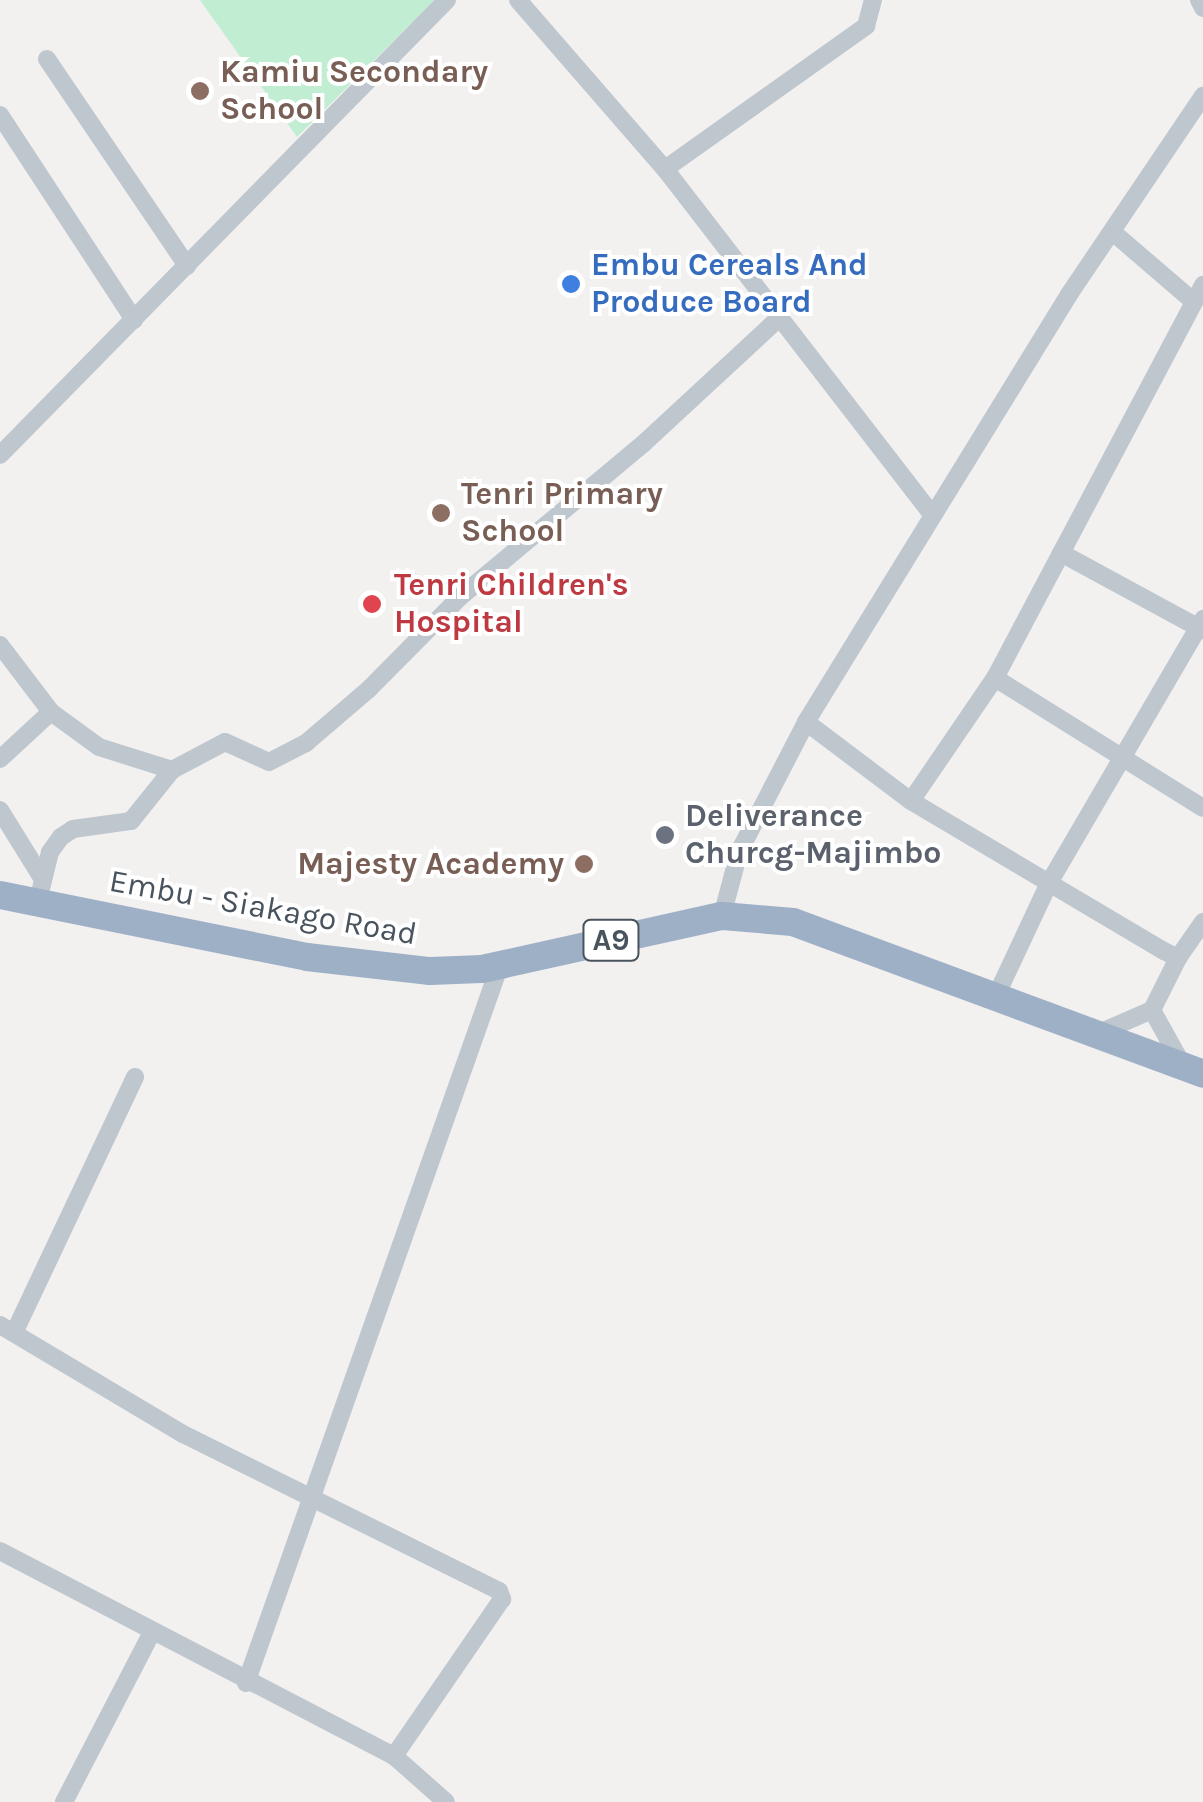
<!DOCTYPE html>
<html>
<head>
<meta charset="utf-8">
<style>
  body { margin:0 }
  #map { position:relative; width:1203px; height:1802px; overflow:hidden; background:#f3f0f0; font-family:Karla,sans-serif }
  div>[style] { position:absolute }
  .green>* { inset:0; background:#c1eed3 }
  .minor>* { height:18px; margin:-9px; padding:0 9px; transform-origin:9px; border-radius:9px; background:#bfc7ce }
  .trunk>* { height:28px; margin:-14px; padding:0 14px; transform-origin:14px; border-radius:14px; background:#9eb0c6 }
  .dots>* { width:28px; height:28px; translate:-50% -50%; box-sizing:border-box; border:5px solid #fff; border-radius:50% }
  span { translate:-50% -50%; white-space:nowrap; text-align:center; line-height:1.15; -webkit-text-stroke:8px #fff; paint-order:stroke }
  .shield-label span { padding:2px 8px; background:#fff; border:2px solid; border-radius:8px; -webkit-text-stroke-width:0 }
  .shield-label { font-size:30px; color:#49535d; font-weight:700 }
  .education-label { font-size:32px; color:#785e54; font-weight:700 }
  .left { translate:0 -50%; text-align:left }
  .right { translate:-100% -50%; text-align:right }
  .shop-label { font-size:32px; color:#366cbe; font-weight:700 }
  .health-label { font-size:32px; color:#be3a42; font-weight:700 }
  .worship-label { font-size:32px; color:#5b616d; font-weight:700 }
  .street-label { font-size:32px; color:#49535d }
</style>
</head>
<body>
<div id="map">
  <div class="green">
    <i style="clip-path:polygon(200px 0,435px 0,297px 137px)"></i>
  </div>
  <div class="minor">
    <i style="left:518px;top:0;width:224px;rotate:49deg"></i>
    <i style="left:665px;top:169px;width:435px;rotate:52.3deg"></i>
    <i style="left:1199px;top:0;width:9px;rotate:63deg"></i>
    <i style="left:47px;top:59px;width:250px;rotate:55.9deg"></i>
    <i style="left:0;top:115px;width:245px;rotate:56.8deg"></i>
    <i style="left:665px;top:169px;width:247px;rotate:-35.4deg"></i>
    <i style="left:866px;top:26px;width:27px;rotate:-75deg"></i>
    <i style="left:1115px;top:234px;width:103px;rotate:40.7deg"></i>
    <i style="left:0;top:455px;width:638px;rotate:-45.51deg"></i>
    <i style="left:1061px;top:553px;width:162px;rotate:28.5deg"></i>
    <i style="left:0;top:645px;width:84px;rotate:52.7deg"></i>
    <i style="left:51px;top:712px;width:59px;rotate:36.1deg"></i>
    <i style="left:99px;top:747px;width:77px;rotate:17.5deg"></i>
    <i style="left:172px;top:770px;width:60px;rotate:-27.8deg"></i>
    <i style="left:225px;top:742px;width:48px;rotate:24.4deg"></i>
    <i style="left:269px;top:762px;width:42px;rotate:-27.2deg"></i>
    <i style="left:306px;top:743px;width:83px;rotate:-40.6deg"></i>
    <i style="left:369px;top:689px;width:129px;rotate:-45.3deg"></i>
    <i style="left:460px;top:597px;width:239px;rotate:-39.9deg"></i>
    <i style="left:643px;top:444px;width:187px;rotate:-42.8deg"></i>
    <i style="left:995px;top:678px;width:245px;rotate:32deg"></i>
    <i style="left:806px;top:722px;width:131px;rotate:37deg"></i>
    <i style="left:911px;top:801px;width:294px;rotate:30.7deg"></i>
    <i style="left:1164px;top:951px;width:16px;rotate:27deg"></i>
    <i style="left:1178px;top:958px;width:44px;rotate:-55.2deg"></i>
    <i style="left:0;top:759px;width:69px;rotate:-42.7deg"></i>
    <i style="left:911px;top:801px;width:149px;rotate:-55.7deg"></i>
    <i style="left:995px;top:678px;width:445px;rotate:-62.1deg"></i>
    <i style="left:0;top:810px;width:80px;rotate:58.3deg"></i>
    <i style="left:38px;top:901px;width:50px;rotate:-76.2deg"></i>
    <i style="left:50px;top:852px;width:19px;rotate:-54deg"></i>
    <i style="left:61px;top:837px;width:14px;rotate:-34deg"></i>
    <i style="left:73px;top:829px;width:59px;rotate:-7.9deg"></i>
    <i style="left:131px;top:821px;width:65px;rotate:-51.2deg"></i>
    <i style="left:722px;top:916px;width:66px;rotate:-75.1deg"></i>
    <i style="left:739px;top:852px;width:146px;rotate:-62.7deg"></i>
    <i style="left:806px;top:722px;width:504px;rotate:-58.39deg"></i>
    <i style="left:1070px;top:293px;width:238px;rotate:-56deg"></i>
    <i style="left:997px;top:994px;width:123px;rotate:-64.9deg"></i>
    <i style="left:1049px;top:883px;width:306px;rotate:-59.7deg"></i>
    <i style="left:1152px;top:1010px;width:64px;rotate:61deg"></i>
    <i style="left:1099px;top:1033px;width:58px;rotate:-23.5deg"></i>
    <i style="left:1152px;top:1010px;width:58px;rotate:-63.4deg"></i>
    <i style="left:0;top:1325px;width:213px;rotate:30.8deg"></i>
    <i style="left:183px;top:1434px;width:353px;rotate:26.4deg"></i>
    <i style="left:499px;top:1591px;width:9px;rotate:69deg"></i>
    <i style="left:502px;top:1599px;width:191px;rotate:124.5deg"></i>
    <i style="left:15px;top:1331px;width:281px;rotate:-64.7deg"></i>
    <i style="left:0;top:1551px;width:444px;rotate:27.5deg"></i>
    <i style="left:394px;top:1756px;width:69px;rotate:41.5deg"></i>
    <i style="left:246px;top:1683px;width:762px;rotate:-70.52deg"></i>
    <i style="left:64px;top:1802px;width:189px;rotate:-62.6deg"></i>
  </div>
  <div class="trunk">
    <i style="left:0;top:895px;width:313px;rotate:11.4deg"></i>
    <i style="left:307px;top:957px;width:124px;rotate:6.5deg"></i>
    <i style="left:430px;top:971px;width:52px;rotate:-2.2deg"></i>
    <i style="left:482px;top:969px;width:246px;rotate:-12.5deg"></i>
    <i style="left:722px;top:916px;width:71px;rotate:4.8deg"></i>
    <i style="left:793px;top:922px;width:437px;rotate:20.3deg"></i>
  </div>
  <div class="dots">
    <i style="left:200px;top:91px;background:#8d6e63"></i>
    <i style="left:571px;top:284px;background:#3f7fe0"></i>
    <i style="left:441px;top:513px;background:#8d6e63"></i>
    <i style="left:372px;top:604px;background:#e0444e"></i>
    <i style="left:665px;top:835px;background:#6b7280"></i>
    <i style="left:584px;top:864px;background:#8d6e63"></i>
  </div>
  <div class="shield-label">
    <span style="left:611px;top:940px">A9</span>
  </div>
  <div class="education-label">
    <span class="left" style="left:220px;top:91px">Kamiu Secondary<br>School</span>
    <span class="left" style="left:461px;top:513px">Tenri Primary<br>School</span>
    <span class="right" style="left:564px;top:864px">Majesty Academy</span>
  </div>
  <div class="shop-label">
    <span class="left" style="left:591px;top:284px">Embu Cereals And<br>Produce Board</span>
  </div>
  <div class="health-label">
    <span class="left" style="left:394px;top:604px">Tenri Children's<br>Hospital</span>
  </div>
  <div class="worship-label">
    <span class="left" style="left:685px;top:835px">Deliverance<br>Churcg-Majimbo</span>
  </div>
  <div class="street-label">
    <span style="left:263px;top:908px;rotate:10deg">Embu - Siakago Road</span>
  </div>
</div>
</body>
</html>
